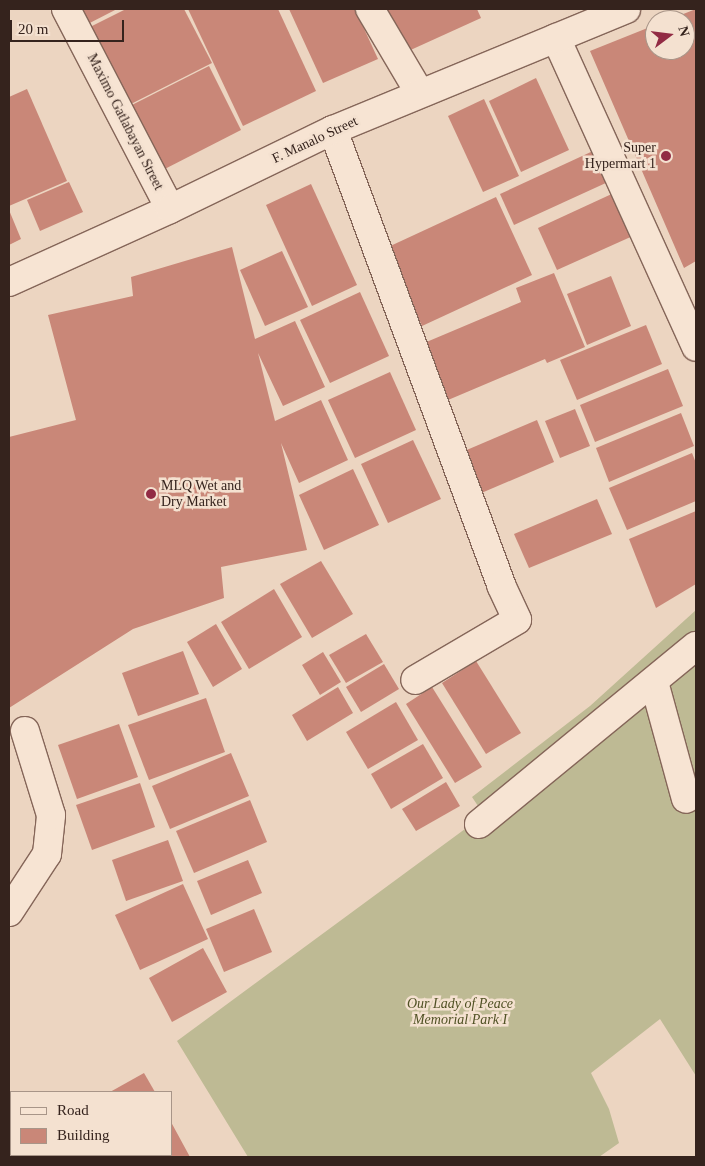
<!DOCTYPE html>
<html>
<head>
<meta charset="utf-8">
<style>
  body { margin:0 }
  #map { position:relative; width:705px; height:1166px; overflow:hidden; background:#ecd5c1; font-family:"Times New Roman",serif }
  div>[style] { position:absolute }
  .cemetery>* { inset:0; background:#beba94 }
  .building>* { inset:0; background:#c98778 }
  .roads { filter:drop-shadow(1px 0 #856659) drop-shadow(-1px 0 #856659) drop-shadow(0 1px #856659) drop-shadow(0 -1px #856659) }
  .minor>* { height:28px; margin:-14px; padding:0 14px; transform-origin:14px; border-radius:14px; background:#f7e4d3 }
  .dots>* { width:14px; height:14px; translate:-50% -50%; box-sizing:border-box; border:2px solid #f4e1d0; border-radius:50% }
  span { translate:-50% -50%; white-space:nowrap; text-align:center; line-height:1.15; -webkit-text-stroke:5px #f4e1d0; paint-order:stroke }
  .street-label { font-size:14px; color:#35231d }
  .poi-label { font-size:14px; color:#35231d }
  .right { translate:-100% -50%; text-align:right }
  .left { translate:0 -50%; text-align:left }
  .park-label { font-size:14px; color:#505124; font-style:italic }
  .frame { position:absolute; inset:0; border:10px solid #35231d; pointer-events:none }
  .legend { position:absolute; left:10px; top:1091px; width:162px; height:65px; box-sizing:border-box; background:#f4e1d0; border:1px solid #a89588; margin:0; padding:6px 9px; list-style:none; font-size:15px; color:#35231d }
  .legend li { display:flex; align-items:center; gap:10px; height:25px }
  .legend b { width:25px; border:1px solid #a89588 }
  .north { position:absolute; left:645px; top:10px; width:50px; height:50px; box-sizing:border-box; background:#f4e1d0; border:1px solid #a89588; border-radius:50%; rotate:75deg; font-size:14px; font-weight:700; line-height:20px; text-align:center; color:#35231d }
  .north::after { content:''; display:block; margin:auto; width:18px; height:22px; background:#922b44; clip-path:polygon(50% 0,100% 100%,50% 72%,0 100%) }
  .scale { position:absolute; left:10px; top:20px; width:114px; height:22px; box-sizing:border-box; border:2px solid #35231d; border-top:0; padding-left:6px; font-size:15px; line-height:18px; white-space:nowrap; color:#35231d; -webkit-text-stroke:4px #f4e1d0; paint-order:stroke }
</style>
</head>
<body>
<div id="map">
  <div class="cemetery">
    <i style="clip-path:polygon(696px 610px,696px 1076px,660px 1019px,591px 1073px,609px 1109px,619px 1143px,599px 1157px,248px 1157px,177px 1041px,484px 815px,472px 797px,590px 706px)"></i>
  </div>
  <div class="building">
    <i style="clip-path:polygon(71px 9px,117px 9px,80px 28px)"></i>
    <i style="clip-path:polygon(126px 9px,184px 9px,212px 63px,127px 106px,88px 28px)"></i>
    <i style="clip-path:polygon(188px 9px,278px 9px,316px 91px,243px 126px)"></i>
    <i style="clip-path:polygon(289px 9px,355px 9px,378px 59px,323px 83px)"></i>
    <i style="clip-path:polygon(384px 9px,477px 9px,481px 18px,404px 53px)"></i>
    <i style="clip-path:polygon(696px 9px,696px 261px,684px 268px,590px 51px,655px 25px,655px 50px,685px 50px,685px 20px,668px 20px)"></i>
    <i style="clip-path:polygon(209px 66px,241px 130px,155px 174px,122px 110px)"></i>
    <i style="clip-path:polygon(536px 78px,569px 150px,521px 172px,489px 101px)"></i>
    <i style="clip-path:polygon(27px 89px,67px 181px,9px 206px,9px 97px)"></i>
    <i style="clip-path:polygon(484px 99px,519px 176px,483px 192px,448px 116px)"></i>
    <i style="clip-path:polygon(593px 151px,608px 182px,514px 225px,500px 194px)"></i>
    <i style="clip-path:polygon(69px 182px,83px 212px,40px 231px,27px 200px)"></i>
    <i style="clip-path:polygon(311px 184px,357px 285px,312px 306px,266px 205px)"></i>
    <i style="clip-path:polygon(616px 192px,635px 235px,557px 270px,538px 228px)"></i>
    <i style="clip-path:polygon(496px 197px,532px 275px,422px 326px,386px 248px)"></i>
    <i style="clip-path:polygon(9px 210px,21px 239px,9px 245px)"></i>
    <i style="clip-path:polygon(232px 247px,255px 339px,295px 321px,325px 387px,283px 406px,258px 353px,275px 421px,321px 400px,348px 460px,299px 483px,281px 443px,307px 550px,221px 567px,224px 598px,133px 629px,9px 708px,9px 437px,76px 420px,48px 315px,133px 296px,131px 277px)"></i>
    <i style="clip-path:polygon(282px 251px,308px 307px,265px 326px,240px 270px)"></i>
    <i style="clip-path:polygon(554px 273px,585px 347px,547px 363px,545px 359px,441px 403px,417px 346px,521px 302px,516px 288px)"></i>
    <i style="clip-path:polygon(611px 276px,631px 326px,587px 345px,567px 294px)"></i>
    <i style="clip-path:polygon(360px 292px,389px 356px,330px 383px,300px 320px)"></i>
    <i style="clip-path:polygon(646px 325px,662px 364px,577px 400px,560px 360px)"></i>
    <i style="clip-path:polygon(668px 369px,683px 406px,595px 442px,580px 405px)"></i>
    <i style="clip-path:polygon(390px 372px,416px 430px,355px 458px,328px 400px)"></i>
    <i style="clip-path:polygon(575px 409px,590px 446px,560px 458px,545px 421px)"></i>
    <i style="clip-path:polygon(681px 413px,694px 446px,609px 482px,596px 448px)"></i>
    <i style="clip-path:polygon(537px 420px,554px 462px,479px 494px,462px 452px)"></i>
    <i style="clip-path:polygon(413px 440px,441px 499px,388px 523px,361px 464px)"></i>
    <i style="clip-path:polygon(692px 453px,696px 463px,696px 501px,627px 530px,609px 488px)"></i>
    <i style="clip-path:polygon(353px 469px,379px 525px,324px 550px,299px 495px)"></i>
    <i style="clip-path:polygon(597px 499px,612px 534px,529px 568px,514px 534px)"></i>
    <i style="clip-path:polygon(696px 511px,696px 584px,656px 608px,629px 539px)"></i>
    <i style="clip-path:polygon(321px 561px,353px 614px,312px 638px,280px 584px)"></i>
    <i style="clip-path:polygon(274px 589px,302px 637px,249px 669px,221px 622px)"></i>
    <i style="clip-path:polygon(216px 624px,242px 669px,213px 687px,187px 642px)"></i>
    <i style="clip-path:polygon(366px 634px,383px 662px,346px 683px,329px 655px)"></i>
    <i style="clip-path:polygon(183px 651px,199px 694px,138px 716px,122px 673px)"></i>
    <i style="clip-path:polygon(323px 652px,341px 682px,320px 695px,302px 665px)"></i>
    <i style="clip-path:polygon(476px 661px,521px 733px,486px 754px,442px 683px)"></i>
    <i style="clip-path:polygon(384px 664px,399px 689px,361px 712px,346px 687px)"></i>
    <i style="clip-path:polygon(338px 687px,353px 713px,307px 741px,292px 715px)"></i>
    <i style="clip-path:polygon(432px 687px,482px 767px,455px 783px,406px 704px)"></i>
    <i style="clip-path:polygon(206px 698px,225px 752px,149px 780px,128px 725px)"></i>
    <i style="clip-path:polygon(396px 702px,418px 740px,368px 769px,346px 732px)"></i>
    <i style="clip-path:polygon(119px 724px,138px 777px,77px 799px,58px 745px)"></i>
    <i style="clip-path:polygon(423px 744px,443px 778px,391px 809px,371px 774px)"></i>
    <i style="clip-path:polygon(231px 753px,249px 796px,170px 829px,152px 786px)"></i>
    <i style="clip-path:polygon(446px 782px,460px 806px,416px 831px,402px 809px)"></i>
    <i style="clip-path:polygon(140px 783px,155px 827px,92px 850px,76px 805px)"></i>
    <i style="clip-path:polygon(250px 800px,267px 842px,194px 873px,176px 831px)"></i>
    <i style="clip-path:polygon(168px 840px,183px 881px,126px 901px,112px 860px)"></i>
    <i style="clip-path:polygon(248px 860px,262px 893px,211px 915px,197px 881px)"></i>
    <i style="clip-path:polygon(183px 884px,208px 939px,140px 970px,115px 915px)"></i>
    <i style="clip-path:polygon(254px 909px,272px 952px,224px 972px,206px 929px)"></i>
    <i style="clip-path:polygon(203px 948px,227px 992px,172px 1022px,149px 978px)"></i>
    <i style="clip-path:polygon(144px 1073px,155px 1092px,110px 1092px)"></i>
    <i style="clip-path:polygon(171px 1122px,190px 1157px,127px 1157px,125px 1155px,171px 1155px)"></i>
  </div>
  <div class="roads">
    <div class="minor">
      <i style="left:66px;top:9px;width:225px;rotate:62.5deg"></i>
      <i style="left:370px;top:9px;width:96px;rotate:59.4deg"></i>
      <i style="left:556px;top:38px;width:339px;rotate:65.6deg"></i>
      <i style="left:333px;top:130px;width:485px;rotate:69.7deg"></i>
      <i style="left:501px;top:585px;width:38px;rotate:65deg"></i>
      <i style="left:517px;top:620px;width:118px;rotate:149.5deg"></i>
      <i style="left:9px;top:282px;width:177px;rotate:-24.4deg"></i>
      <i style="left:170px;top:209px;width:181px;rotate:-25.9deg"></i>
      <i style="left:333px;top:130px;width:317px;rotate:-22.4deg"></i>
      <i style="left:654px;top:682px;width:121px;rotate:74.7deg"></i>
      <i style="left:479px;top:824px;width:281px;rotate:-39.4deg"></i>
      <i style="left:9px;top:912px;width:69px;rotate:-56.8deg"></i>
      <i style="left:47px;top:854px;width:39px;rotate:-84deg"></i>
      <i style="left:51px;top:815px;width:88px;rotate:-107.2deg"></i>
    </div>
  </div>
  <div class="dots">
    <i style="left:666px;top:156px;background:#922b44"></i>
    <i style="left:151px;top:494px;background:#922b44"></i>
  </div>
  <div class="street-label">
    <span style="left:125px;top:122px;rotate:63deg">Maximo Gatlabayan Street</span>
    <span style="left:315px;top:140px;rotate:-25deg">F. Manalo Street</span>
  </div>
  <div class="poi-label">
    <span class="right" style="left:656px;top:156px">Super<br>Hypermart 1</span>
    <span class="left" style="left:161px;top:494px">MLQ Wet and<br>Dry Market</span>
  </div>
  <div class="park-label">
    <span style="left:460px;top:1012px">Our Lady of Peace<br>Memorial Park I</span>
  </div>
  <div class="frame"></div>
  <ul class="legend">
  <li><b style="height:6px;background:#f7e4d3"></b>Road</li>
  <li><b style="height:14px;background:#c98778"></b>Building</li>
  </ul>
  <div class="north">N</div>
  <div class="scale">20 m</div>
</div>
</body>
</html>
